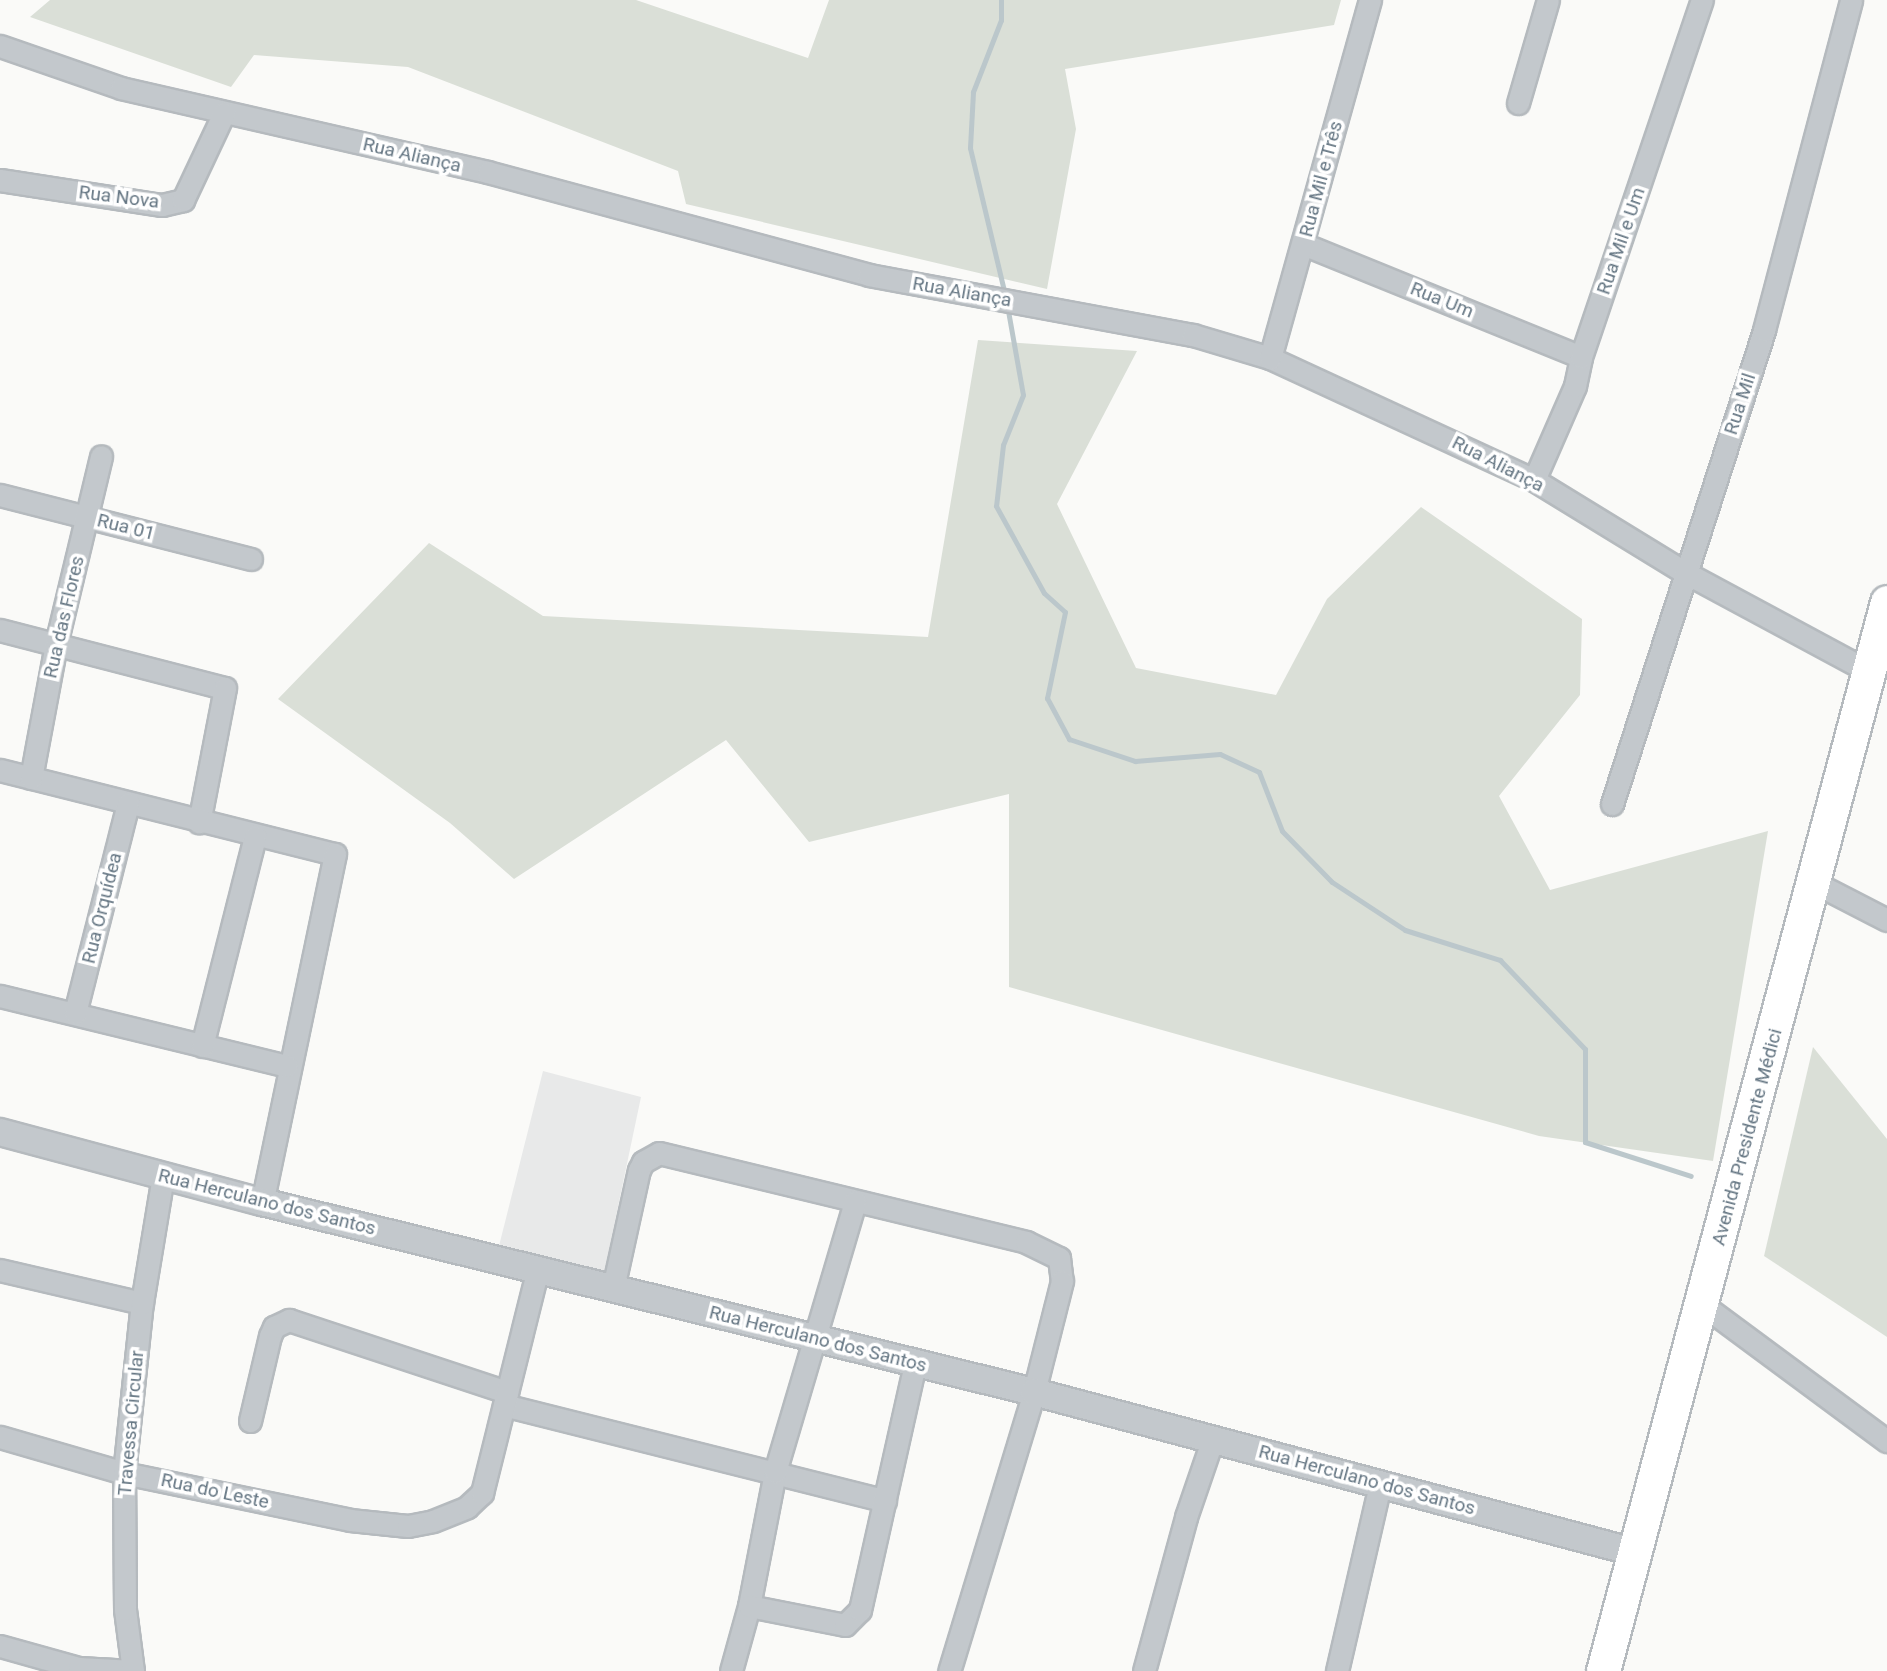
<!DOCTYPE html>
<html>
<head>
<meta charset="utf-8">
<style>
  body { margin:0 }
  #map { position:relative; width:1887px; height:1671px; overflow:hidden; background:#fafaf8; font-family:Roboto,sans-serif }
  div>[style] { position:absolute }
  .built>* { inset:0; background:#e8e9e9 }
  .green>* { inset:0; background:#dadfd7 }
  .stream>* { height:5px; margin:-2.5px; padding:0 2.5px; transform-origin:2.5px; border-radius:2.5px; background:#bbc7cb }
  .roads { filter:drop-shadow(2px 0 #b5babe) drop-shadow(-2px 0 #b5babe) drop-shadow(0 2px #b5babe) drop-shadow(0 -2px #b5babe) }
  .minor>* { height:21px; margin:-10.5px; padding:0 10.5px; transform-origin:10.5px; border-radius:10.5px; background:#c3c8cc }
  .tertiary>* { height:26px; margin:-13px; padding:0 13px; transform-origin:13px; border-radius:13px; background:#c3c8cc }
  .primary>* { height:33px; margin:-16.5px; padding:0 16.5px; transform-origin:16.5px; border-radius:16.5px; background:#fff }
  span { translate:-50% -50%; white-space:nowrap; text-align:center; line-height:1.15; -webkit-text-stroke:7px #fff; paint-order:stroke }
  .street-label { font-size:19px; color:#657683 }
</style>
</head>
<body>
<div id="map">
  <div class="built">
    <i style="clip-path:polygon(543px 1071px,641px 1097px,603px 1278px,498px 1250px)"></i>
  </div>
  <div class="green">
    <i style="clip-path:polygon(50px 0,636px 0,808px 58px,829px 0,1341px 0,1334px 25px,1065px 69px,1076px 129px,1047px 289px,686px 204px,678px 171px,408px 67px,254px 55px,231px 87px,30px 17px)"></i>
    <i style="clip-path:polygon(978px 340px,1137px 351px,1057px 504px,1136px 668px,1276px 695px,1327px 599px,1421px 507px,1582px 619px,1580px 695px,1499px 796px,1550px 890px,1768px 831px,1713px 1161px,1539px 1136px,1009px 987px,1009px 794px,809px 842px,726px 740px,514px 879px,450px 823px,278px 699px,429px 543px,543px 616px,928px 637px)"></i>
    <i style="clip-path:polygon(1813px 1047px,1887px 1139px,1887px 1337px,1764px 1256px)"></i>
  </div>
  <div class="stream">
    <i style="left:1001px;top:0;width:20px;rotate:90deg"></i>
    <i style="left:1001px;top:20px;width:77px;rotate:111.3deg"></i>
    <i style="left:973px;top:92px;width:56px;rotate:93.1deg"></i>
    <i style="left:970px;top:148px;width:151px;rotate:76.6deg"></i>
    <i style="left:1007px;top:305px;width:91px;rotate:79.9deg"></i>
    <i style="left:1023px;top:395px;width:54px;rotate:111.8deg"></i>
    <i style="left:1003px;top:445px;width:61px;rotate:96.5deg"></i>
    <i style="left:996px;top:506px;width:99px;rotate:61.1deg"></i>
    <i style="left:1044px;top:593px;width:28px;rotate:42deg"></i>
    <i style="left:1065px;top:612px;width:88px;rotate:101.8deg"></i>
    <i style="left:1047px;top:698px;width:47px;rotate:61.8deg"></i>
    <i style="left:1069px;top:739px;width:70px;rotate:18.4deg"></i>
    <i style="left:1135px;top:761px;width:85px;rotate:-4.7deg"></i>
    <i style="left:1220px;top:754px;width:43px;rotate:24.8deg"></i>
    <i style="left:1259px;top:772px;width:63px;rotate:68.7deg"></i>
    <i style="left:1282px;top:831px;width:71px;rotate:45.6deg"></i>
    <i style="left:1332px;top:882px;width:87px;rotate:33.3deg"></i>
    <i style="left:1405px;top:930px;width:100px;rotate:17.5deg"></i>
    <i style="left:1500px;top:960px;width:123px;rotate:46.3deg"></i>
    <i style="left:1585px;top:1049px;width:93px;rotate:90deg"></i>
    <i style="left:1585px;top:1142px;width:111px;rotate:17.8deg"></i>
  </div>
  <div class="roads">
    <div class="minor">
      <i style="left:0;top:46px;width:128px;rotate:19.1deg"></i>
      <i style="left:121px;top:88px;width:376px;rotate:12.9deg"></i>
      <i style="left:488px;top:172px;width:395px;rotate:15.1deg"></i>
      <i style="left:869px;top:275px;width:330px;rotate:10.5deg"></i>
      <i style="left:1193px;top:335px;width:80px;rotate:16.6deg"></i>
      <i style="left:1270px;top:358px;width:291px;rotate:24.8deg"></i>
      <i style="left:1534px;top:480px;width:178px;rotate:31.5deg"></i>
      <i style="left:1686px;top:573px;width:209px;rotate:28.3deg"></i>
      <i style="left:1518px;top:103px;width:107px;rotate:-73.8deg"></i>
      <i style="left:0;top:180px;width:164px;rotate:8.8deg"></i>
      <i style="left:162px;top:205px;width:22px;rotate:-13deg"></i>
      <i style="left:183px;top:200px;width:96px;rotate:-64.8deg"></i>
      <i style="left:1303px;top:244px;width:300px;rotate:22.1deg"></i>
      <i style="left:1270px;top:358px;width:372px;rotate:-74.4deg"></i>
      <i style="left:1534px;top:480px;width:103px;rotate:-66.4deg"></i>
      <i style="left:1575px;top:386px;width:30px;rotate:-78deg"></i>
      <i style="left:1581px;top:357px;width:377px;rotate:-71.3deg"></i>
      <i style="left:0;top:495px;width:259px;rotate:14.3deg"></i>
      <i style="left:0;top:630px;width:232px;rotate:14.5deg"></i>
      <i style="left:225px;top:688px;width:137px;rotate:100.9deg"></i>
      <i style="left:0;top:770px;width:345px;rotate:14.1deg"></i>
      <i style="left:335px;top:854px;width:356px;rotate:101.8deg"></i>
      <i style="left:31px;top:778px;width:136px;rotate:-79.4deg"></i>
      <i style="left:56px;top:644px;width:193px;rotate:-76.5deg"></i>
      <i style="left:1612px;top:804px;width:498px;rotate:-72.2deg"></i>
      <i style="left:1764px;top:330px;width:341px;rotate:-75.2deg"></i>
      <i style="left:1815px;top:883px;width:81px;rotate:27.2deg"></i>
      <i style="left:0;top:996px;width:295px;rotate:13.7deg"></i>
      <i style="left:75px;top:1013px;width:216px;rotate:-75.8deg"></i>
      <i style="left:202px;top:1046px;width:216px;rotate:-75.8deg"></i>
      <i style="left:0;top:1270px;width:146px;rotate:13.1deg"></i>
      <i style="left:613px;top:1288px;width:121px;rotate:-77.6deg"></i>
      <i style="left:639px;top:1170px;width:9px;rotate:-63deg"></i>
      <i style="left:643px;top:1162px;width:18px;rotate:-29deg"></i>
      <i style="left:659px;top:1153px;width:378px;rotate:13.6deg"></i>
      <i style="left:1026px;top:1242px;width:37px;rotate:26deg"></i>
      <i style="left:1059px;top:1258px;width:23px;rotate:83deg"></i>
      <i style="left:1062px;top:1281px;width:114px;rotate:104.2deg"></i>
      <i style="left:1034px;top:1392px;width:292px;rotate:106.9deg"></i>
      <i style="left:1703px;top:1305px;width:229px;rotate:36.5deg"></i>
      <i style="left:504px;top:1405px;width:393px;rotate:14.1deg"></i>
      <i style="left:250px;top:1421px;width:87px;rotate:-76.8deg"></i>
      <i style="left:270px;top:1336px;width:10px;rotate:-66deg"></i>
      <i style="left:274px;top:1327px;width:17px;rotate:-25deg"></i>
      <i style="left:289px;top:1320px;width:230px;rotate:18.3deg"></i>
      <i style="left:0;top:1437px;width:129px;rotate:16.2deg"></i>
      <i style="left:124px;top:1473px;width:231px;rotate:11.7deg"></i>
      <i style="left:350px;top:1520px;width:58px;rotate:5.9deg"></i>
      <i style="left:408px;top:1526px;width:25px;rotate:-11deg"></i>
      <i style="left:433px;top:1521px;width:37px;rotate:-22deg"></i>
      <i style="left:467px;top:1507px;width:21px;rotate:-43deg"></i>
      <i style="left:482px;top:1493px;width:231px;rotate:-76deg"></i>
      <i style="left:749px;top:1606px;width:136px;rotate:-79deg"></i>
      <i style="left:775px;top:1472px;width:282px;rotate:-73.5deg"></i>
      <i style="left:0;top:1646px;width:82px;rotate:15.6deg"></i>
      <i style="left:79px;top:1668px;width:54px;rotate:3.2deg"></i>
      <i style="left:133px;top:1671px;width:63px;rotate:-97.4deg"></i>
      <i style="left:125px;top:1609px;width:136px;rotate:-90.4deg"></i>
      <i style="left:124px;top:1473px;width:171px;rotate:-84deg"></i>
      <i style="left:142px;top:1303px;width:129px;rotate:-80.6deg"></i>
      <i style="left:731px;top:1671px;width:67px;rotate:-74.5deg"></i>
      <i style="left:749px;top:1606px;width:98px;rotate:11.2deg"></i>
      <i style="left:845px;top:1625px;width:21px;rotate:-45deg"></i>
      <i style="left:860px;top:1610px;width:252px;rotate:-77.4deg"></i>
      <i style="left:1144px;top:1671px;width:160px;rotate:-74.7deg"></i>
      <i style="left:1186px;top:1517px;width:83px;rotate:-71.1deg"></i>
      <i style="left:1337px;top:1671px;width:191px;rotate:-77deg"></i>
    </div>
    <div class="tertiary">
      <i style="left:0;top:1132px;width:271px;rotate:15deg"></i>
      <i style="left:262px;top:1202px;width:795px;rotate:13.83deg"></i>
      <i style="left:1034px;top:1392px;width:621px;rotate:14.93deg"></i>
    </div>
    <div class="primary">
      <i style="left:1603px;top:1671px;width:1106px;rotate:-75.12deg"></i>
    </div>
  </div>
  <div class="street-label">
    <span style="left:412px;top:155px;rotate:13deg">Rua Aliança</span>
    <span style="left:1321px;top:179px;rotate:-75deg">Rua Mil e Três</span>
    <span style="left:119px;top:197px;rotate:7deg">Rua Nova</span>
    <span style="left:1621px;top:241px;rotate:-71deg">Rua Mil e Um</span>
    <span style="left:962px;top:292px;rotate:10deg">Rua Aliança</span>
    <span style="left:1442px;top:300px;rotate:22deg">Rua Um</span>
    <span style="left:1740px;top:404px;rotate:-72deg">Rua Mil</span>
    <span style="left:1498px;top:464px;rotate:27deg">Rua Aliança</span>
    <span style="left:126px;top:527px;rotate:14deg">Rua 01</span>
    <span style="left:64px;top:617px;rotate:-77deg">Rua das Flores</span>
    <span style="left:102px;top:908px;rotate:-76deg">Rua Orquídea</span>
    <span style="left:1747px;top:1137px;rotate:-75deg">Avenida Presidente Médici</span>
    <span style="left:267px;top:1202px;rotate:14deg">Rua Herculano dos Santos</span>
    <span style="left:818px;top:1339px;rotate:14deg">Rua Herculano dos Santos</span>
    <span style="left:131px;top:1423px;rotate:-85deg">Travessa Circular</span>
    <span style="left:1367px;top:1480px;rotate:15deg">Rua Herculano dos Santos</span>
    <span style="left:215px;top:1491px;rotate:12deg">Rua do Leste</span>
  </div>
</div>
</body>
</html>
